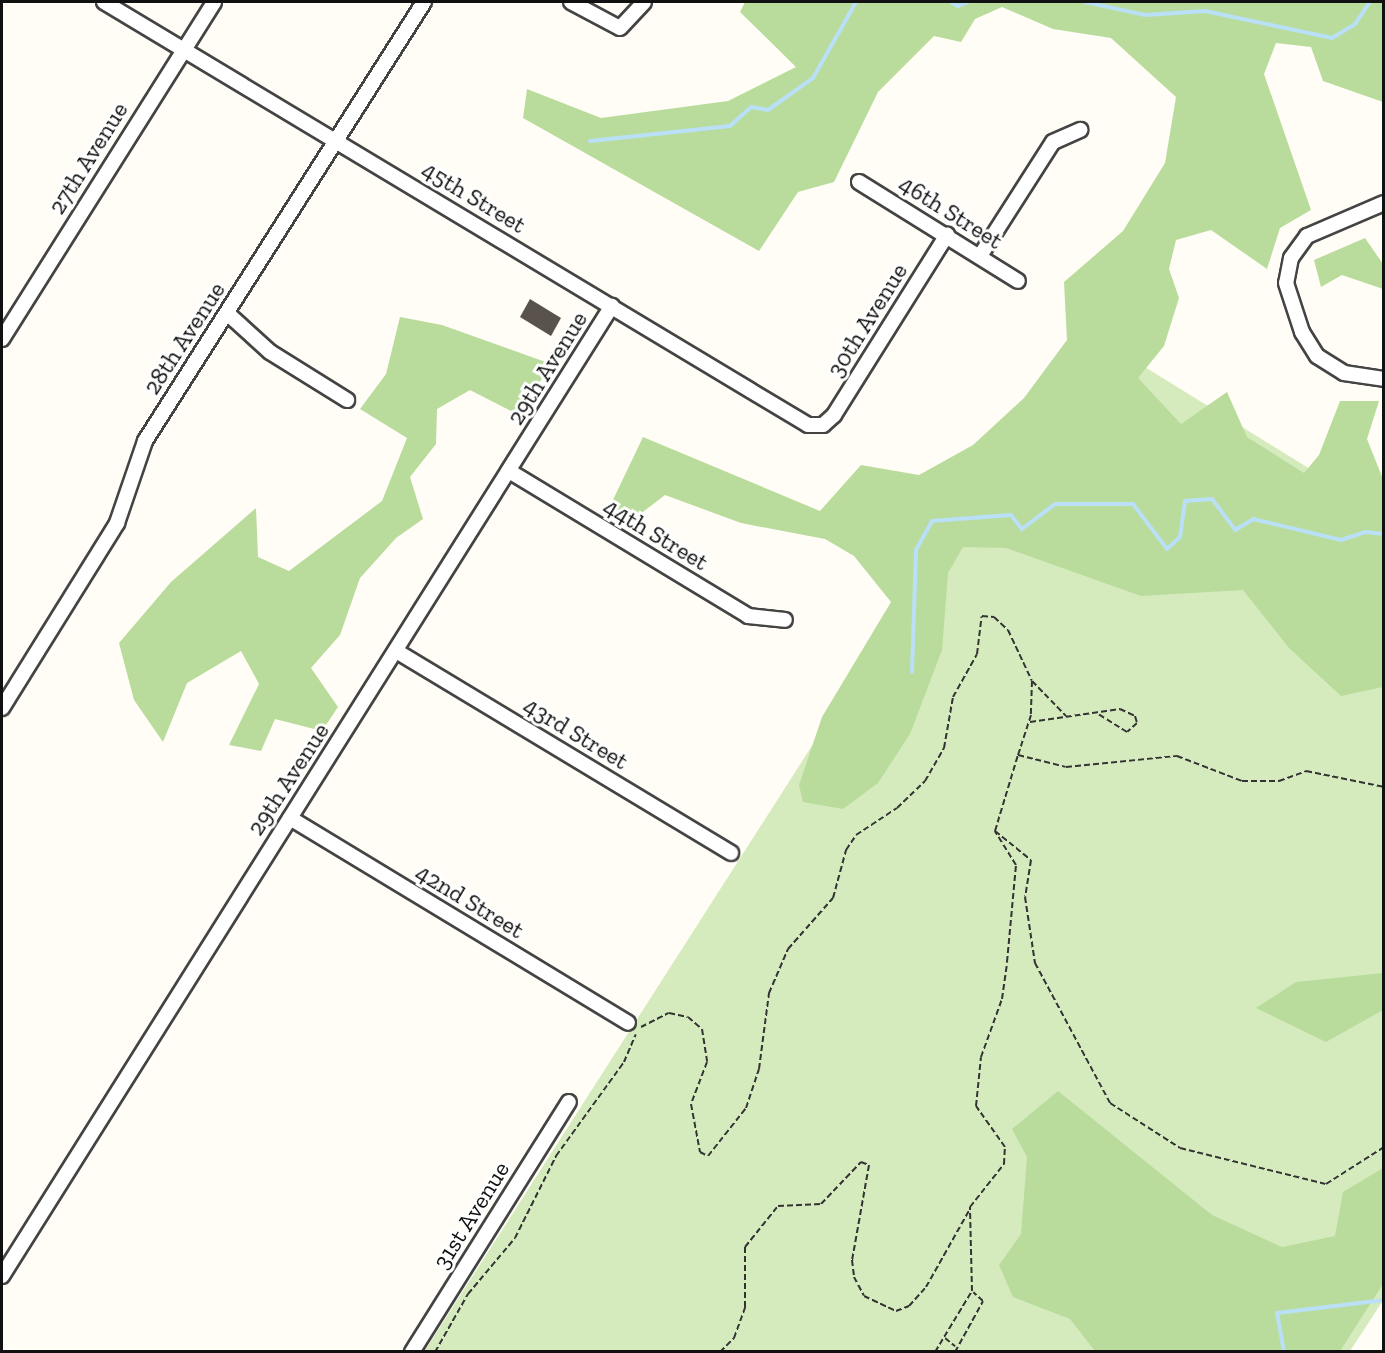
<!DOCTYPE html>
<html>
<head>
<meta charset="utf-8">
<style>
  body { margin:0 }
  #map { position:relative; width:1385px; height:1353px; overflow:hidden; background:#fffdf5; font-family:"Zilla Slab",serif }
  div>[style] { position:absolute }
  .green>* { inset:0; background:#d5ebbd }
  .forest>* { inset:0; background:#b9dc9c }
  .stream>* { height:4px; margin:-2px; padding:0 2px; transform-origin:2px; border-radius:2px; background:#b9e0f7 }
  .building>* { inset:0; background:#5a524d }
  .path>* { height:2px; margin-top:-1px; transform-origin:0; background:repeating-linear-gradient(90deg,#333 0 6px,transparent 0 9px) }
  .roads { filter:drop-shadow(2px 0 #444) drop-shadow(-2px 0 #444) drop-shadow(0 2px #444) drop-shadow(0 -2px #444) }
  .minor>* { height:14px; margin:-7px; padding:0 7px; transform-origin:7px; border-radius:7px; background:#fff }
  span { translate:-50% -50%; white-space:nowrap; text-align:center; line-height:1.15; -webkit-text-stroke:6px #fff; paint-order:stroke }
  .street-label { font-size:24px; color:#111 }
  .frame { position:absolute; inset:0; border:3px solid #111; pointer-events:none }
</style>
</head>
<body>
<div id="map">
  <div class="green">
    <i style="clip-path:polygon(1080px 327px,1383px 514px,1384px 1299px,1350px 1351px,424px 1352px)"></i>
  </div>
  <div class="forest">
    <i style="clip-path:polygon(745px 2px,1383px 2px,1383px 102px,1323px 81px,1311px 47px,1276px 43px,1264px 74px,1311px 210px,1280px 228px,1267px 269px,1211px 230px,1176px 240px,1169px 269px,1179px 298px,1164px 346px,1138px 378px,1181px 424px,1227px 392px,1247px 437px,1304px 473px,1319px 455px,1340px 401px,1379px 401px,1367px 439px,1383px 479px,1383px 687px,1341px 696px,1289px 648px,1243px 590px,1141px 596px,1006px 548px,963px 547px,948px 573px,942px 650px,910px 734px,878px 783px,843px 809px,803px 802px,799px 785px,822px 717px,891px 602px,854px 556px,825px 539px,741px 523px,665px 495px,631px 521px,611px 504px,643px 437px,820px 511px,861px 465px,919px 475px,973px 445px,1024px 398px,1067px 340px,1064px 282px,1123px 231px,1165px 163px,1176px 97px,1111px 38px,1053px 29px,1002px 7px,975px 19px,961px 42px,934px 36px,878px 92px,834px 182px,798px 192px,759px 251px,523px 118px,527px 89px,601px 118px,728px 101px,796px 67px,740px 12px)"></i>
    <i style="clip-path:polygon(1365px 238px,1383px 264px,1383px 289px,1342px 275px,1321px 287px,1314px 260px)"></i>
    <i style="clip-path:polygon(400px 317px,442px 325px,551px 364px,519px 415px,470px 390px,437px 409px,436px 444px,410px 477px,423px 519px,396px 538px,360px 578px,340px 635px,311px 668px,338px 707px,322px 731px,275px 719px,261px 751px,229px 745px,259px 684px,241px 651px,187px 683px,163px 742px,134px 700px,119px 643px,171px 582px,256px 508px,258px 557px,289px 571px,382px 501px,407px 438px,360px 409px,386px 374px)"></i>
    <i style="clip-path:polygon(1383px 973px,1383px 1010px,1326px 1042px,1256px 1008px,1296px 982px)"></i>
    <i style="clip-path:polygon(1058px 1091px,1212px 1215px,1282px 1247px,1335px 1236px,1343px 1192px,1383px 1168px,1383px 1284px,1340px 1351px,1095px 1351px,1070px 1319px,1013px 1297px,999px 1265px,1021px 1234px,1027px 1157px,1012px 1129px)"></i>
  </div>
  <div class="stream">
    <i style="left:951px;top:2px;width:8px;rotate:30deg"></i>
    <i style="left:958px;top:6px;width:11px;rotate:-22deg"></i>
    <i style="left:1085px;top:2px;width:61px;rotate:12.2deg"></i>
    <i style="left:1145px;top:15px;width:60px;rotate:-3.8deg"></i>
    <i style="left:1205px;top:11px;width:130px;rotate:12deg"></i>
    <i style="left:1332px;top:38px;width:27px;rotate:-31deg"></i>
    <i style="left:1355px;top:24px;width:27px;rotate:-56deg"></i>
    <i style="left:590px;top:141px;width:141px;rotate:-6.1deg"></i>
    <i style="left:730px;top:126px;width:28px;rotate:-42deg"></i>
    <i style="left:751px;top:107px;width:17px;rotate:10deg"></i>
    <i style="left:768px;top:110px;width:55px;rotate:-35.4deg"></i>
    <i style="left:813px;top:78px;width:87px;rotate:-60.5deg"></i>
    <i style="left:912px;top:672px;width:122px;rotate:-88.1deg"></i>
    <i style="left:916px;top:550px;width:33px;rotate:-61deg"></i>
    <i style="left:932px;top:521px;width:79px;rotate:-4.3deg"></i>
    <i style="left:1011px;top:515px;width:18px;rotate:52deg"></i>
    <i style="left:1022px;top:529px;width:41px;rotate:-37.1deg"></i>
    <i style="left:1055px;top:504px;width:78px"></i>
    <i style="left:1133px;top:504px;width:56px;rotate:52.9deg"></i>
    <i style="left:1167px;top:549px;width:18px;rotate:-43deg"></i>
    <i style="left:1180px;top:537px;width:36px;rotate:-82deg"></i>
    <i style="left:1185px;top:501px;width:27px;rotate:-4deg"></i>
    <i style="left:1212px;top:499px;width:39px;rotate:53deg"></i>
    <i style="left:1235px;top:530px;width:21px;rotate:-31deg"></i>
    <i style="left:1253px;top:519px;width:90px;rotate:13.4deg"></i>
    <i style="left:1341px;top:540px;width:25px;rotate:-18deg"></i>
    <i style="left:1365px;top:532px;width:19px;rotate:6deg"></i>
    <i style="left:1284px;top:1352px;width:40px;rotate:-100deg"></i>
    <i style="left:1277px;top:1313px;width:108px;rotate:-6.9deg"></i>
  </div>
  <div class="building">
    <i style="clip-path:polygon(530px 299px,561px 318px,551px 336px,520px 317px)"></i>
  </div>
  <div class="path">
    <i style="left:1032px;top:681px;width:34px;rotate:92deg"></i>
    <i style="left:1031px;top:715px;width:42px;rotate:108deg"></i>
    <i style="left:1018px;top:755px;width:49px;rotate:14deg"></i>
    <i style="left:1066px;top:767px;width:112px;rotate:-5.7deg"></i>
    <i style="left:1177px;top:756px;width:70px;rotate:21deg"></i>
    <i style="left:1242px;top:781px;width:37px"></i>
    <i style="left:1279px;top:781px;width:29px;rotate:-20deg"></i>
    <i style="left:1306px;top:771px;width:80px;rotate:11.6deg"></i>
    <i style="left:1030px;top:722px;width:91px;rotate:-8.2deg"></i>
    <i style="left:1120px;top:709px;width:17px;rotate:25deg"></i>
    <i style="left:1135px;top:716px;width:7px;rotate:74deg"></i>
    <i style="left:1137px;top:723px;width:13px;rotate:138deg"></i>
    <i style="left:1127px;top:732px;width:36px;rotate:-148deg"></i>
    <i style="left:995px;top:831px;width:46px;rotate:38.9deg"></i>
    <i style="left:1031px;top:860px;width:37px;rotate:99deg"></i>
    <i style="left:1025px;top:897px;width:67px;rotate:81.4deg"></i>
    <i style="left:1035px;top:963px;width:159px;rotate:61.8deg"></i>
    <i style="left:1110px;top:1103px;width:83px;rotate:32.7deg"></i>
    <i style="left:1180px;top:1148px;width:150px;rotate:13.9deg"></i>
    <i style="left:1326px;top:1184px;width:69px;rotate:-32.5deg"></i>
    <i style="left:641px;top:1027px;width:31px;rotate:-27deg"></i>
    <i style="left:669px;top:1013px;width:19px;rotate:12deg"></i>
    <i style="left:688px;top:1017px;width:18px;rotate:41deg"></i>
    <i style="left:702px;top:1029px;width:33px;rotate:81deg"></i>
    <i style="left:707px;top:1062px;width:45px;rotate:110.9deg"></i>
    <i style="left:691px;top:1104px;width:49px;rotate:79.4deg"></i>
    <i style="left:700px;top:1152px;width:9px;rotate:27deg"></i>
    <i style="left:708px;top:1156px;width:61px;rotate:-51.6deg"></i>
    <i style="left:746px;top:1108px;width:41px;rotate:-71.6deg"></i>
    <i style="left:759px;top:1069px;width:77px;rotate:-82.5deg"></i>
    <i style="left:769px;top:993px;width:48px;rotate:-66.6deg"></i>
    <i style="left:788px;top:949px;width:68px;rotate:-48.6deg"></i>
    <i style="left:833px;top:898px;width:50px;rotate:-74.8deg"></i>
    <i style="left:846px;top:850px;width:18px;rotate:-56deg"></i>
    <i style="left:856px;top:835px;width:49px;rotate:-33.4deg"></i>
    <i style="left:897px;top:808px;width:39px;rotate:-44deg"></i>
    <i style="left:925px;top:781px;width:38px;rotate:-60deg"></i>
    <i style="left:944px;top:748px;width:52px;rotate:-80deg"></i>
    <i style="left:953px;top:697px;width:49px;rotate:-60.8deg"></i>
    <i style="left:977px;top:654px;width:38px;rotate:-83deg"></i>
    <i style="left:982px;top:616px;width:12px;rotate:5deg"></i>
    <i style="left:994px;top:617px;width:19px;rotate:43deg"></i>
    <i style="left:1008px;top:630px;width:56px;rotate:64.8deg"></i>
    <i style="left:1032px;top:681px;width:49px;rotate:45.8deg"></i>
    <i style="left:945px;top:1338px;width:13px;rotate:39deg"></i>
    <i style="left:435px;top:1352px;width:67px;rotate:-60.4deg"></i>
    <i style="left:468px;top:1294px;width:73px;rotate:-50deg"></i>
    <i style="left:515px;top:1238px;width:92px;rotate:-63.4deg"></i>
    <i style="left:556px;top:1156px;width:116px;rotate:-54.1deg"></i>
    <i style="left:624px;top:1062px;width:30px;rotate:-67deg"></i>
    <i style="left:720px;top:1352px;width:20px;rotate:-45deg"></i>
    <i style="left:734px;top:1338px;width:33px;rotate:-70deg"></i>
    <i style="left:745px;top:1307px;width:60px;rotate:-90deg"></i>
    <i style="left:745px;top:1247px;width:53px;rotate:-51.2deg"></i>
    <i style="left:778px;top:1206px;width:43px;rotate:-2.7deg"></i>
    <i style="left:821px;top:1204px;width:58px;rotate:-46.4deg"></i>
    <i style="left:861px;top:1162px;width:9px;rotate:21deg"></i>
    <i style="left:869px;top:1165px;width:97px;rotate:100.1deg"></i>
    <i style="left:852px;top:1260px;width:17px;rotate:83deg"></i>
    <i style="left:854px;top:1277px;width:21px;rotate:62deg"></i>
    <i style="left:864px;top:1296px;width:35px;rotate:25deg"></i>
    <i style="left:896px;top:1311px;width:14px;rotate:-21deg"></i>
    <i style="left:909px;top:1306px;width:25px;rotate:-48deg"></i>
    <i style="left:926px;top:1287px;width:90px;rotate:-60.6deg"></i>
    <i style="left:935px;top:1352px;width:71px;rotate:-58.8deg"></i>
    <i style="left:972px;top:1291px;width:84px;rotate:-91.4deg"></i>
    <i style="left:970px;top:1207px;width:55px;rotate:-51.7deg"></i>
    <i style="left:1004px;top:1164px;width:17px;rotate:-87deg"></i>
    <i style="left:1005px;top:1147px;width:50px;rotate:-125.3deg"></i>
    <i style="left:976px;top:1106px;width:49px;rotate:-84.2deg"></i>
    <i style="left:981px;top:1057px;width:62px;rotate:-70.1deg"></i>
    <i style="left:1002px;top:999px;width:37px;rotate:-82deg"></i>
    <i style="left:1007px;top:962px;width:97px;rotate:-84.7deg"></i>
    <i style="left:1016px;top:865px;width:40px;rotate:-122deg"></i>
    <i style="left:995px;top:831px;width:79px;rotate:-73.2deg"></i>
    <i style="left:955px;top:1352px;width:58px;rotate:-61.2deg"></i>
    <i style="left:983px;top:1301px;width:13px;rotate:-138deg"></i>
  </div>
  <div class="roads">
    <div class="minor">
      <i style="left:104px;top:2px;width:821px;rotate:31deg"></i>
      <i style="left:808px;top:425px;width:15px"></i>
      <i style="left:823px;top:425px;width:15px;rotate:-42deg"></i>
      <i style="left:834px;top:415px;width:213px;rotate:-57.9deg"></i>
      <i style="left:571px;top:2px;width:55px;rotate:28deg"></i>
      <i style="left:620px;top:28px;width:35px;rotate:-47deg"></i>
      <i style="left:859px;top:182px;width:187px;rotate:31.9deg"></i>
      <i style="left:1384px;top:203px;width:84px;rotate:156.8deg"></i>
      <i style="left:1307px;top:236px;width:27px;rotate:126deg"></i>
      <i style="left:1291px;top:258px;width:25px;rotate:101deg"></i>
      <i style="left:1286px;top:283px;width:52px;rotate:71.9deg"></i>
      <i style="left:1302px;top:332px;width:28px;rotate:58deg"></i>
      <i style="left:1317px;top:356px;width:32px;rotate:32deg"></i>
      <i style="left:1344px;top:373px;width:40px;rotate:8.5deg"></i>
      <i style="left:980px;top:256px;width:135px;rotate:-57.4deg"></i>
      <i style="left:1053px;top:142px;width:30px;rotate:-24deg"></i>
      <i style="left:227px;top:313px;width:58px;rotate:42.2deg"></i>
      <i style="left:270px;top:352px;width:91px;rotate:31.9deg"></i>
      <i style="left:2px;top:339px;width:398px;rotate:-57.8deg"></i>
      <i style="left:509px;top:471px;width:280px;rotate:31.2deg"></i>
      <i style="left:748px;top:616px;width:37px;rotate:6deg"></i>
      <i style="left:398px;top:652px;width:389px;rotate:31.1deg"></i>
      <i style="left:2px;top:708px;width:218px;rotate:-58.1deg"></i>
      <i style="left:117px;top:523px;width:87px;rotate:-71.1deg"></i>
      <i style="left:145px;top:441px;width:520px;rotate:-57.56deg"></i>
      <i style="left:290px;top:818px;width:395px;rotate:31.2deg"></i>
      <i style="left:2px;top:1276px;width:1146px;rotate:-57.84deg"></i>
      <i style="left:412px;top:1352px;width:295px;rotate:-57.9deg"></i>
    </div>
  </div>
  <div class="street-label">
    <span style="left:88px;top:158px;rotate:-58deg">27th Avenue</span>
    <span style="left:474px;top:197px;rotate:31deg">45th Street</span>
    <span style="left:951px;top:212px;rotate:32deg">46th Street</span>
    <span style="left:867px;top:320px;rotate:-58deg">30th Avenue</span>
    <span style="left:184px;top:338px;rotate:-57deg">28th Avenue</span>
    <span style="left:547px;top:368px;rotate:-58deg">29th Avenue</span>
    <span style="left:656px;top:534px;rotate:31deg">44th Street</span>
    <span style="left:576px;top:733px;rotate:31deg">43rd Street</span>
    <span style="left:288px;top:779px;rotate:-57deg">29th Avenue</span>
    <span style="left:470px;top:901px;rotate:31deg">42nd Street</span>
    <span style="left:471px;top:1215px;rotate:-58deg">31st Avenue</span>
  </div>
  <div class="frame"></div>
</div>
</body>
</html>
